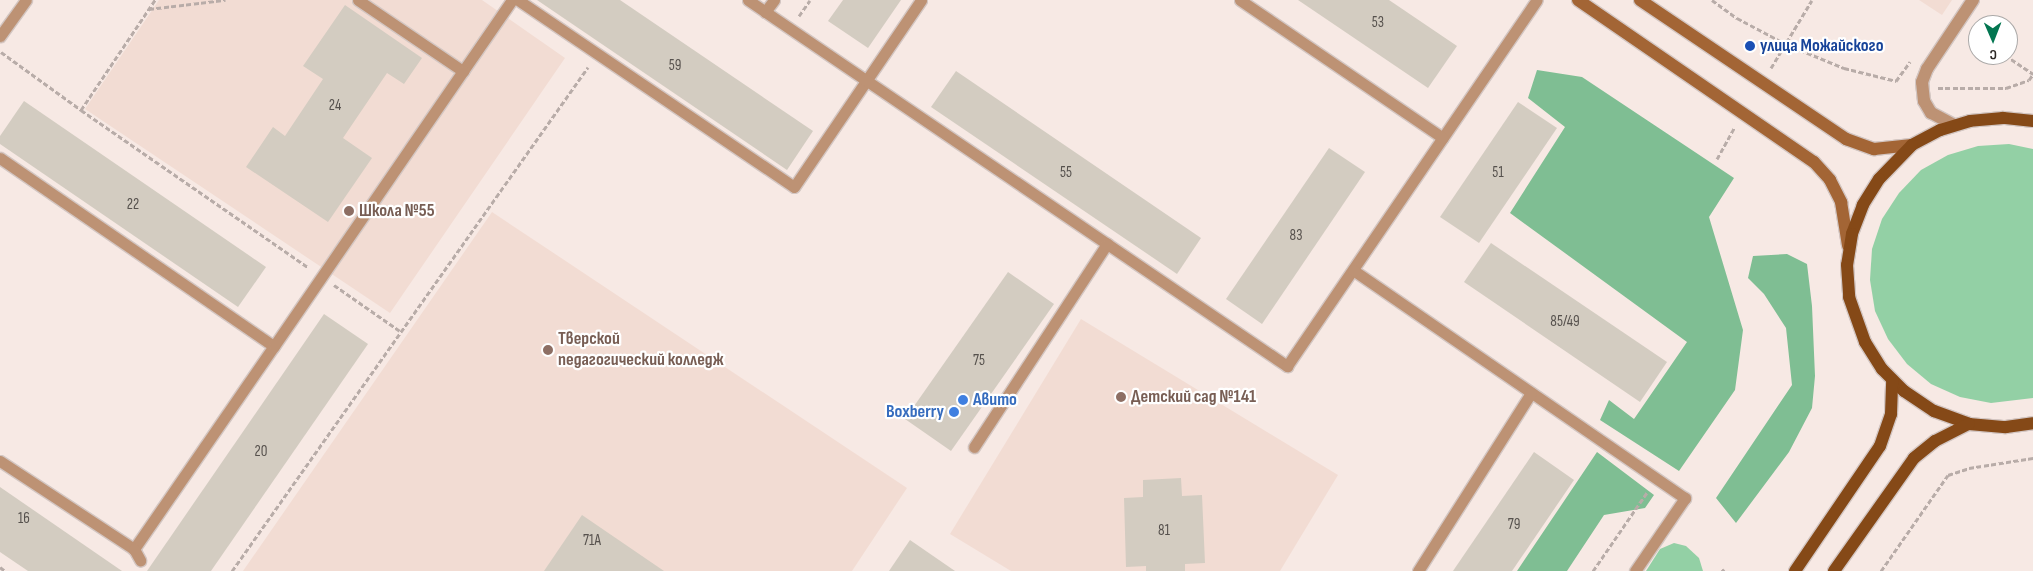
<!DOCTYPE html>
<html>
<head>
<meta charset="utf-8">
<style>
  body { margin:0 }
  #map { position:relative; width:2033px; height:571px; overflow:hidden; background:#f7e9e4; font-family:"Sofia Sans Condensed",sans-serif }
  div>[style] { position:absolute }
  .built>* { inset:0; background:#f2dcd3 }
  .green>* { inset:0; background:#93d0a5 }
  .forest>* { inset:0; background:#7fbe93 }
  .building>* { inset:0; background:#d3ccc1 }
  .path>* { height:3px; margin-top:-1.5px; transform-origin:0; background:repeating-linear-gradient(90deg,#b8aca8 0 5px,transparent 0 7.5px) }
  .roads { filter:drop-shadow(1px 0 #d3c6c2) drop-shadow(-1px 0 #d3c6c2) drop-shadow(0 1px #d3c6c2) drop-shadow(0 -1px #d3c6c2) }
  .lane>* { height:11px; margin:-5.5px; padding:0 5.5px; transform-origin:5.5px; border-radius:5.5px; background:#bd9274 }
  .street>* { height:12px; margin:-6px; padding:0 6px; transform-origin:6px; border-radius:6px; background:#bd9274 }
  .secondary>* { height:12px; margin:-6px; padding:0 6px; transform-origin:6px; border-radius:6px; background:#a36535 }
  .primary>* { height:12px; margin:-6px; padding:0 6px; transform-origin:6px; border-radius:6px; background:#854917 }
  .dots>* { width:14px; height:14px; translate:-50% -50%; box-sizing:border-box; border:2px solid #fff; border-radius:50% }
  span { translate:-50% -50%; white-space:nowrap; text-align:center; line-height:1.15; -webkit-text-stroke:4.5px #fff; paint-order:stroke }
  .number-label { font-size:15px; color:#56514d }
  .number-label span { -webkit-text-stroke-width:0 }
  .transit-label { font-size:18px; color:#164399; font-weight:700 }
  .left { translate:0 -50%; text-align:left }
  .education-label { font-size:18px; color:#785e54; font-weight:700 }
  .shop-label { font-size:18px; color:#366cbe; font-weight:700 }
  .right { translate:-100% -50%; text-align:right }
  .north { position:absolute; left:1968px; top:15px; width:50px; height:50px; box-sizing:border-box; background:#fff; border:1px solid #aba9a8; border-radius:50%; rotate:179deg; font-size:14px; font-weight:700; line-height:20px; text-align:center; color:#2d2826 }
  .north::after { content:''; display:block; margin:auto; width:18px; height:22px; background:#037651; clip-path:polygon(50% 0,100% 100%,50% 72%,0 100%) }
</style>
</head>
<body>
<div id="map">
  <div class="built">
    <i style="clip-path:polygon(159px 0,482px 0,565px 58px,390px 313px,85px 109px)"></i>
    <i style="clip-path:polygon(1919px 0,1952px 0,1942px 15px)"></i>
    <i style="clip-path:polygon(492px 212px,907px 488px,852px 571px,243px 571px)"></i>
    <i style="clip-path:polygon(1081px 319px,1338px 475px,1280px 571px,1011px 571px,950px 534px)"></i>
  </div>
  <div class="green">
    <i style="clip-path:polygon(2009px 144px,2033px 149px,2033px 398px,1991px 403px,1960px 397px,1931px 384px,1907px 364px,1888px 339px,1875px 311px,1870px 280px,1872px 249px,1882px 219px,1899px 193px,1921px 170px,1948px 155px,1978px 146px)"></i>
    <i style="clip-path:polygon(1674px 543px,1686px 546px,1699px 558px,1703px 571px,1646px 571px,1660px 549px)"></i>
  </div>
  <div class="forest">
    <i style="clip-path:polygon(1537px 70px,1582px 77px,1734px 178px,1709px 217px,1743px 330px,1735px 390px,1679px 471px,1600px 420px,1609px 400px,1634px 419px,1687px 342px,1510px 213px,1565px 127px,1528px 98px)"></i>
    <i style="clip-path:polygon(1787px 254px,1807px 264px,1812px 306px,1815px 376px,1812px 408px,1789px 452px,1736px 523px,1716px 498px,1792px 385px,1786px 328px,1764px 294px,1748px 278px,1753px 256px)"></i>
    <i style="clip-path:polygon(1597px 452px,1654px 495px,1645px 508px,1604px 515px,1567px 571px,1517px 571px)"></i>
  </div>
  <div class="building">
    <i style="clip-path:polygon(537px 0,620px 0,813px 131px,787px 170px)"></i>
    <i style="clip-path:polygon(843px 0,901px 0,868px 48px,828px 21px)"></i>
    <i style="clip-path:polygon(1298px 0,1389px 0,1457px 46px,1428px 88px)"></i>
    <i style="clip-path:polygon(345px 5px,422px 58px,404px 84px,387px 73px,343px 138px,372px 158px,328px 222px,246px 167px,273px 127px,285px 136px,323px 79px,303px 66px)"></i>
    <i style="clip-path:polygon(956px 71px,1201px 238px,1177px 274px,931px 107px)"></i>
    <i style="clip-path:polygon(24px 101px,266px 267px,238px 307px,0 144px,0 136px)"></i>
    <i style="clip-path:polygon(1518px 102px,1557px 128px,1479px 243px,1440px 217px)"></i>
    <i style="clip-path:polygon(1329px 148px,1365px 172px,1262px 324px,1226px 299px)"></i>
    <i style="clip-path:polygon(1491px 243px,1667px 362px,1640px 402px,1464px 282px)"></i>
    <i style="clip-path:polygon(1008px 272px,1054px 304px,951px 451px,905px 419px)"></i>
    <i style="clip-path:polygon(324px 314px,368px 344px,211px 571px,147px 571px)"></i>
    <i style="clip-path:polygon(1534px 452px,1574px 480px,1512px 571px,1453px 571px)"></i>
    <i style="clip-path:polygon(1181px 478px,1182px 496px,1202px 495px,1205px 563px,1185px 564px,1185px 571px,1146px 571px,1146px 566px,1126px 567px,1124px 498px,1143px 497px,1143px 480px)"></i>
    <i style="clip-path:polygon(0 487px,122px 571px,28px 571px,0 552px)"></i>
    <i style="clip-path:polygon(582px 515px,664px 571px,544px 571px)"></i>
    <i style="clip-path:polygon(910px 540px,955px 571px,889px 571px)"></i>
  </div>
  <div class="path">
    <i style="left:1712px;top:0;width:31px;rotate:36deg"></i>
    <i style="left:1737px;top:18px;width:55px;rotate:28deg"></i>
    <i style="left:1786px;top:44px;width:63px;rotate:22.5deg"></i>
    <i style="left:1844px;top:68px;width:54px;rotate:14deg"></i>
    <i style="left:1896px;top:81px;width:24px;rotate:-54deg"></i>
    <i style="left:149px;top:9px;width:77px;rotate:-6.8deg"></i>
    <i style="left:799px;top:16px;width:19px;rotate:-55deg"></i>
    <i style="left:1px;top:52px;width:99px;rotate:35.9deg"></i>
    <i style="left:81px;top:110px;width:133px;rotate:-56.1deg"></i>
    <i style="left:2005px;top:55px;width:34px;rotate:34deg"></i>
    <i style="left:1771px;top:68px;width:79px;rotate:-58.9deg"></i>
    <i style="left:1938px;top:88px;width:68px"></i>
    <i style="left:2006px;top:88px;width:24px;rotate:-19deg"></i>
    <i style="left:2029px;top:80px;width:7px;rotate:-56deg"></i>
    <i style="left:81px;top:110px;width:277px;rotate:34.7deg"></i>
    <i style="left:1717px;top:159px;width:37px;rotate:-61deg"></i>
    <i style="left:334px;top:285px;width:80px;rotate:34.9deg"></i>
    <i style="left:0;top:567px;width:6px;rotate:39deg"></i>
    <i style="left:1722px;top:569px;width:3px;rotate:45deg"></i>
    <i style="left:232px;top:571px;width:617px;rotate:-54.76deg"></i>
    <i style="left:1593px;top:571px;width:97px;rotate:-55.5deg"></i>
    <i style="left:1881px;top:571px;width:117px;rotate:-55.1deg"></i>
    <i style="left:1948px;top:475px;width:22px;rotate:-18deg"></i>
    <i style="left:1969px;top:468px;width:65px;rotate:-8.9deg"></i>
  </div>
  <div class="roads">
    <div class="lane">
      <i style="left:358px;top:0;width:127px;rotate:34.1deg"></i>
      <i style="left:463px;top:71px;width:86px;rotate:-55.4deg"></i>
      <i style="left:518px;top:0;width:333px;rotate:34.1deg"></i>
      <i style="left:794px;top:187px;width:226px;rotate:-55.8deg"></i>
      <i style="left:748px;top:0;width:652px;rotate:34.18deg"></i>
      <i style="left:1287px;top:366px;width:443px;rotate:-55.7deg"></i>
      <i style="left:1240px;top:0;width:245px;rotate:34.2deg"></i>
      <i style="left:765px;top:12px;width:15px;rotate:-53deg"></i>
      <i style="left:0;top:36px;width:44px;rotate:-54.2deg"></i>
      <i style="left:0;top:158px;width:332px;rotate:34.5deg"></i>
      <i style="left:274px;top:346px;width:247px;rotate:124.6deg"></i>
      <i style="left:1353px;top:270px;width:403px;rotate:34.5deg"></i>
      <i style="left:1685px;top:498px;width:88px;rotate:124.4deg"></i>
      <i style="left:274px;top:346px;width:334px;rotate:-55.5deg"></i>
      <i style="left:974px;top:447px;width:243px;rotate:-56.8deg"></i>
      <i style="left:0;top:461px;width:160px;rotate:33.3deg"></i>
      <i style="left:134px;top:549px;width:13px;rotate:61deg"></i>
      <i style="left:1418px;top:571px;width:211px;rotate:-57.6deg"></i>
    </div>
    <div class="street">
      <i style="left:1954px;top:125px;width:26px;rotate:-152deg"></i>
      <i style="left:1931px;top:113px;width:14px;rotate:-120deg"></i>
      <i style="left:1924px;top:101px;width:19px;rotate:-96deg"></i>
      <i style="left:1922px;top:82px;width:14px;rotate:-69deg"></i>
      <i style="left:1927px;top:69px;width:83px;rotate:-56.3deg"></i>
    </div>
    <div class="secondary">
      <i style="left:1578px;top:0;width:286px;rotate:34.5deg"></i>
      <i style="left:1814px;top:162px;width:24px;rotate:48deg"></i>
      <i style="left:1830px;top:180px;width:25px;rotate:63deg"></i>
      <i style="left:1841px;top:202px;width:44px;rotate:80.8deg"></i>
      <i style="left:1640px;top:0;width:249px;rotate:34deg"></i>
      <i style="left:1846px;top:139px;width:30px;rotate:20deg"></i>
      <i style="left:1874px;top:149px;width:38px;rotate:-6deg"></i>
    </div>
    <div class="primary">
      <i style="left:2033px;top:121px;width:30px;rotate:-174deg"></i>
      <i style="left:2003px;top:118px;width:33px;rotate:175deg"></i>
      <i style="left:1970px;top:121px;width:31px;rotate:163deg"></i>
      <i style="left:1940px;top:130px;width:32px;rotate:152deg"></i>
      <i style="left:1912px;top:145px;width:47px;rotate:134.1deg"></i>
      <i style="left:1879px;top:179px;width:31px;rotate:122deg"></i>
      <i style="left:1863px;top:205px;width:31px;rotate:111deg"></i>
      <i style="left:1852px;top:234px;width:31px;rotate:99deg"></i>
      <i style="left:1847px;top:265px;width:32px;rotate:86deg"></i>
      <i style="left:1849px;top:297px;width:48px;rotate:70.4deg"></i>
      <i style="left:1865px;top:342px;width:32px;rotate:58deg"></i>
      <i style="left:1882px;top:369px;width:31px;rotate:45deg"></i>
      <i style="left:1904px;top:391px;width:36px;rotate:34deg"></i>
      <i style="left:1934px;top:411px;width:37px;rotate:20deg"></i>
      <i style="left:1969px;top:424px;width:37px;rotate:5deg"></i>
      <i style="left:2006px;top:427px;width:27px;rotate:-8deg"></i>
      <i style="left:1795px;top:571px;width:151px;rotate:-55.8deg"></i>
      <i style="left:1880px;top:446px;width:34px;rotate:-71deg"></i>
      <i style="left:1891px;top:414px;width:34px;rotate:-88deg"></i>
      <i style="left:1834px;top:571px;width:138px;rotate:-54.7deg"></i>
      <i style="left:1914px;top:458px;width:27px;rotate:-39deg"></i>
      <i style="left:1935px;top:441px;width:38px;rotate:-27deg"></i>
    </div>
  </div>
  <div class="dots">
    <i style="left:1750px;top:46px;background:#1a4fb4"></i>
    <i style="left:349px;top:211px;background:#8d6e63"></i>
    <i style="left:548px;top:350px;background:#8d6e63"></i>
    <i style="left:1121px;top:397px;background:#8d6e63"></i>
    <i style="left:963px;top:400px;background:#3f7fe0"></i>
    <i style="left:954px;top:412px;background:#3f7fe0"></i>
  </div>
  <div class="number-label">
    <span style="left:1378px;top:23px">53</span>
    <span style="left:675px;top:66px">59</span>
    <span style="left:335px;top:106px">24</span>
    <span style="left:1066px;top:173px">55</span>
    <span style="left:1498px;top:173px">51</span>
    <span style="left:133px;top:205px">22</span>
    <span style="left:1296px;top:236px">83</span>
    <span style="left:1565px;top:322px">85/49</span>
    <span style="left:979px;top:361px">75</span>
    <span style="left:261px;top:452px">20</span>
    <span style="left:24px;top:519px">16</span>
    <span style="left:1514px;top:525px">79</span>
    <span style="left:1164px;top:531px">81</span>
    <span style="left:592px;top:541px">71А</span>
  </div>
  <div class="transit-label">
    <span class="left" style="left:1760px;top:46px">улица Можайского</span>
  </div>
  <div class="education-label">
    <span class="left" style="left:359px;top:211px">Школа №55</span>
    <span class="left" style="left:558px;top:350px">Тверской<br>педагогический колледж</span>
    <span class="left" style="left:1131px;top:397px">Детский сад №141</span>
  </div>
  <div class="shop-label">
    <span class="left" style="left:973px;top:400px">Авито</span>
    <span class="right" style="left:944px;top:412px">Boxberry</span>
  </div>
  <div class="north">С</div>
</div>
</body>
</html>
